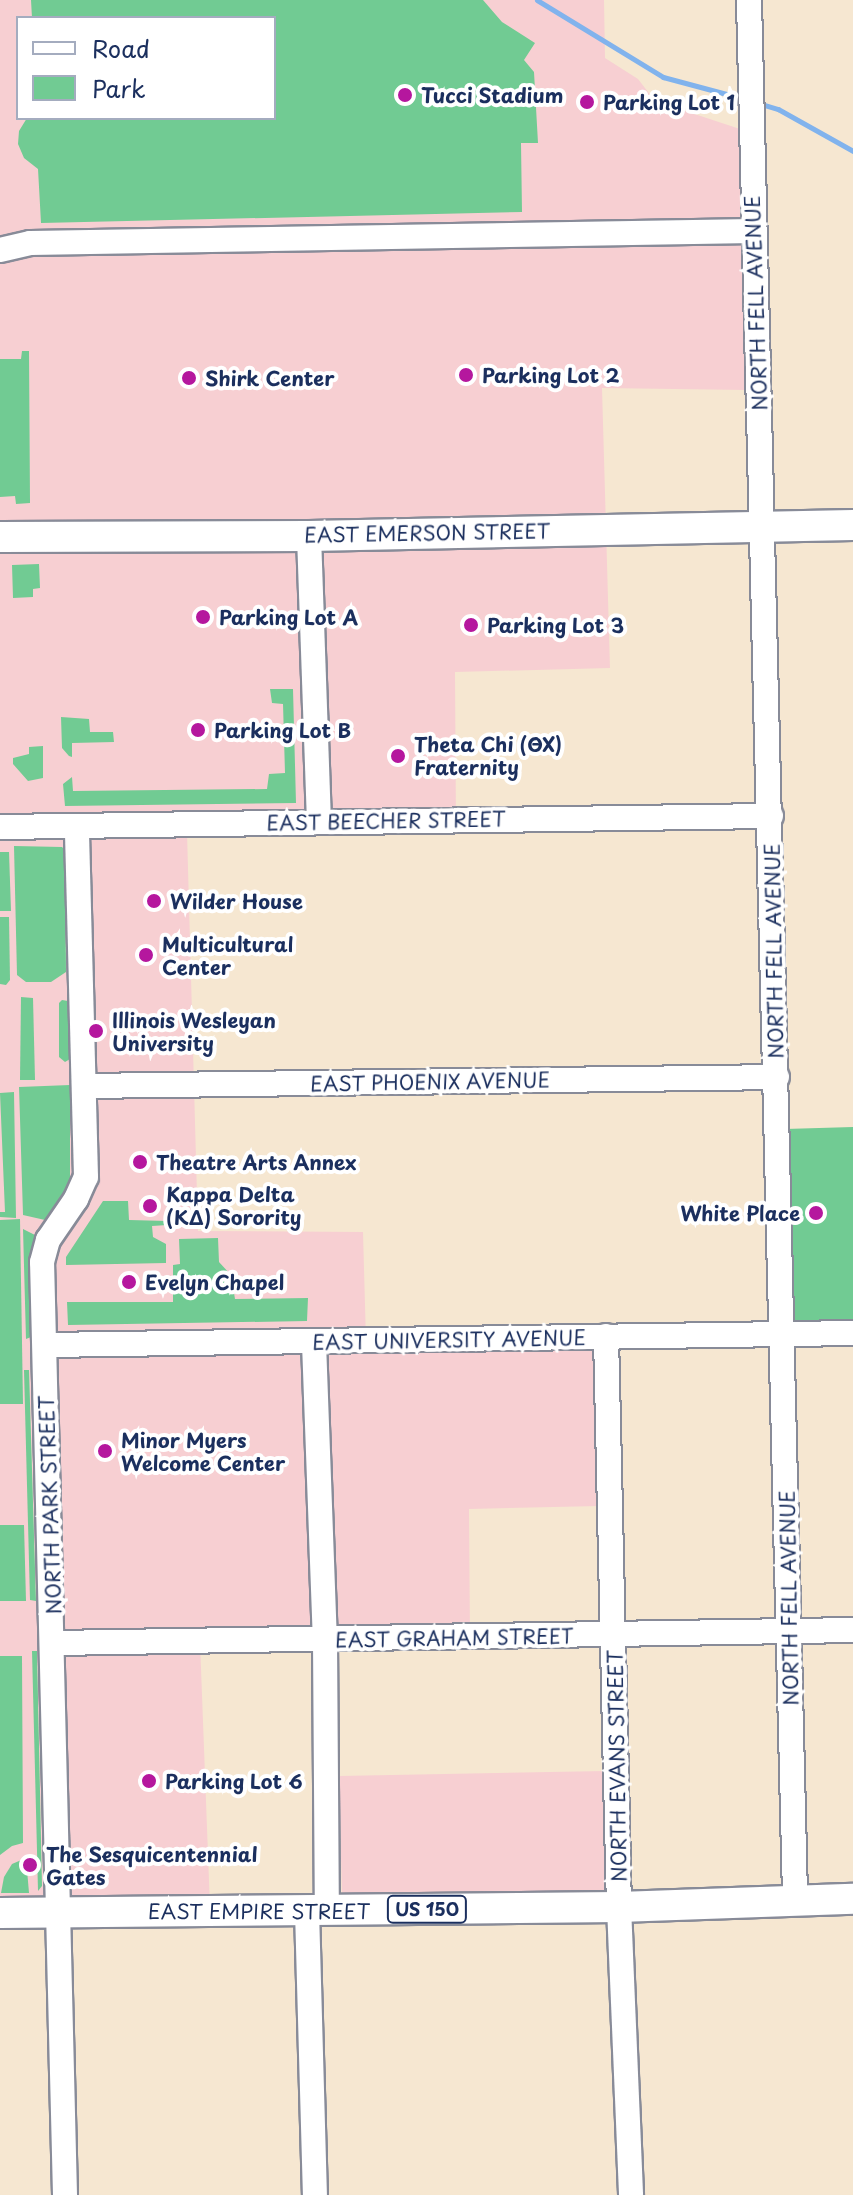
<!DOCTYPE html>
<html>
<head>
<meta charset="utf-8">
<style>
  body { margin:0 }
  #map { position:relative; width:853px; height:2195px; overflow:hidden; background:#f6e7d1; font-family:"Playpen Sans",sans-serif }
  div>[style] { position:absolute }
  .built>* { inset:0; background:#f7cfd2 }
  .green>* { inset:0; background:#71cb93 }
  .stream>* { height:5px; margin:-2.5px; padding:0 2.5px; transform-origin:2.5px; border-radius:2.5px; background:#81b3ed }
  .roads { filter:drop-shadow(2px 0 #888b98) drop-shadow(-2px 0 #888b98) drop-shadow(0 2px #888b98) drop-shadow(0 -2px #888b98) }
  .minor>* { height:24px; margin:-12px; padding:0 12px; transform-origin:12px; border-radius:12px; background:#fff }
  .major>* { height:30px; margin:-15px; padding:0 15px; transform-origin:15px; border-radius:15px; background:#fff }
  .dots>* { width:22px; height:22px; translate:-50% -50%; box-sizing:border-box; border:4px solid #fff; border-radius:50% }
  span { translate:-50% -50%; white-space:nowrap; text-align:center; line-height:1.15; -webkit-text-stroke:8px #fff; paint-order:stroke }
  .shield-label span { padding:2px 6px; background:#fff; border:2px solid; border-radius:6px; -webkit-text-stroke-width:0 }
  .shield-label { font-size:18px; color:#1b2f5e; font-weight:700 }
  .poi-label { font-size:20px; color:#1b2f5e; font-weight:700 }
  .left { translate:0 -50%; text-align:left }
  .right { translate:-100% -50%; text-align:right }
  .street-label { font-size:20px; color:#1b2f5e }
  .legend { position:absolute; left:16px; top:16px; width:260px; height:104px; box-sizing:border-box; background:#fff; border:2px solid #a4acbf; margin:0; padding:10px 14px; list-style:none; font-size:24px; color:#1b2f5e }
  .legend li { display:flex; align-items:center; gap:16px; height:40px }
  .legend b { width:40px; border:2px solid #a4acbf }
</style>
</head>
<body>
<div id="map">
  <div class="built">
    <i style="clip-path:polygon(evenodd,0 0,604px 0,605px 58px,638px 79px,655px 101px,740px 129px,747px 390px,602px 388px,610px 668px,455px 672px,456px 826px,187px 832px,198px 1231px,363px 1232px,366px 1341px,594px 1337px,599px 1506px,469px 1509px,470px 1637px,200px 1642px,210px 1907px,0 1905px,0 0,18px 18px,274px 18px,274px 118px,18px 118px,18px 18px)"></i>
    <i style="clip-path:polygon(606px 1771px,605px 1893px,342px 1896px,339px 1776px)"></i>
  </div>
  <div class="green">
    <i style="clip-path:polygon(31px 0,483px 0,502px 22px,535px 43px,524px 60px,534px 72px,538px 143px,521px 143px,522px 212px,41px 223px,38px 169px,24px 158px,18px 144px,19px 131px,27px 118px,274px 118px,274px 18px,32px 18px)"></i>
    <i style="clip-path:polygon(22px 351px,29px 351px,30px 503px,16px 504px,15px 496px,0 497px,0 359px,21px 359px)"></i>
    <i style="clip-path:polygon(39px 564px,40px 588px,33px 589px,33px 597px,13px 598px,12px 565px)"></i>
    <i style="clip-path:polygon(270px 689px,293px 689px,296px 803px,65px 806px,63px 784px,72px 777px,73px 791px,267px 789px,269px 774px,285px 773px,283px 704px,272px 703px)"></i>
    <i style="clip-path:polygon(61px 717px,89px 719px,90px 732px,113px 732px,114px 742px,72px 743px,72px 757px,69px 756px,62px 748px)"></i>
    <i style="clip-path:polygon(43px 746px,43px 778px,28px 781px,13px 764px,13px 758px,29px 754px,29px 747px)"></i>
    <i style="clip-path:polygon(14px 846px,62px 847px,65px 850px,66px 972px,51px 982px,26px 982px,17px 975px)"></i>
    <i style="clip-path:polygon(0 852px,9px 852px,11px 911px,0 911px)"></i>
    <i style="clip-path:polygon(0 917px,9px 917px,10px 980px,6px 985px,0 984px)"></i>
    <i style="clip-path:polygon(21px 997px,33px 998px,35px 1080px,20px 1080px)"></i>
    <i style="clip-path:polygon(62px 1000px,68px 1001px,70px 1059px,65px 1062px,59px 1057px,59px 1003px)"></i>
    <i style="clip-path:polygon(70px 1085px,70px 1186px,45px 1220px,23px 1215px,19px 1087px)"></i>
    <i style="clip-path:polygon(14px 1092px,16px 1218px,0 1217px,0 1212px,5px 1212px,0 1093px)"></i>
    <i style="clip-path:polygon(853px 1127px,853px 1320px,790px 1321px,785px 1129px)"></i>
    <i style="clip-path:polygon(103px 1201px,128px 1201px,129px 1220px,167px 1221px,167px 1225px,152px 1226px,153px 1237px,166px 1244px,166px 1263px,66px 1265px,66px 1257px)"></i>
    <i style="clip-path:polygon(20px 1219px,23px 1404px,0 1404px,0 1220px)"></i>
    <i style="clip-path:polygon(23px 1229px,37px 1236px,30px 1254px,31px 1337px,26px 1339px)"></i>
    <i style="clip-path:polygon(218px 1238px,219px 1262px,231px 1275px,235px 1299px,308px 1298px,307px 1321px,68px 1325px,67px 1302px,173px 1302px,173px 1265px,180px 1264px,179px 1239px)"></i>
    <i style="clip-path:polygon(24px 1370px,29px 1370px,36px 1601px,30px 1600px)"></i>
    <i style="clip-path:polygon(0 1525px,24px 1525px,26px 1601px,0 1601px)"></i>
    <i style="clip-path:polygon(32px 1651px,37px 1651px,42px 1886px,38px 1891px)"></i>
    <i style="clip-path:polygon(0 1656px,22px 1656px,23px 1843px,12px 1846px,0 1855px)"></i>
    <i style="clip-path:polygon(26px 1858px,29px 1893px,1px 1893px,4px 1877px,12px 1864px)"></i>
  </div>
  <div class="stream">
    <i style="left:537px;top:0;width:148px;rotate:31.4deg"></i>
    <i style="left:663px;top:77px;width:85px;rotate:15deg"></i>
    <i style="left:758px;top:103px;width:21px;rotate:17deg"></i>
    <i style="left:778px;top:109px;width:86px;rotate:29.2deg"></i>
  </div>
  <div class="roads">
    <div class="minor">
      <i style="left:749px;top:0;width:1902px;rotate:88.61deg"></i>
      <i style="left:0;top:250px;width:31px;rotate:-13deg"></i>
      <i style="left:30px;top:243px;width:724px;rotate:-0.95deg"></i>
      <i style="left:309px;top:536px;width:286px;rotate:88deg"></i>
      <i style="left:0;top:827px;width:771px;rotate:-0.82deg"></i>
      <i style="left:84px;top:1086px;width:693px;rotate:-0.74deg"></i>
      <i style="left:606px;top:1336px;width:571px;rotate:88.7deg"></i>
      <i style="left:619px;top:1907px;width:288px;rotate:87.6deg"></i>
      <i style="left:314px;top:1343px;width:298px;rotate:87.9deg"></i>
      <i style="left:325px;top:1641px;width:270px;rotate:89.6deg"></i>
      <i style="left:46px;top:1345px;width:807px;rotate:-0.85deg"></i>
      <i style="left:54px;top:1643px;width:799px;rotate:-0.93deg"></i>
      <i style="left:307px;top:1911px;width:284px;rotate:88.4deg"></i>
      <i style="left:65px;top:2195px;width:933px;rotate:-91.41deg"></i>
      <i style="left:42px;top:1262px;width:23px;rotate:-75deg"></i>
      <i style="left:48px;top:1240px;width:50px;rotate:-55.7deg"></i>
      <i style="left:76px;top:1199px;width:24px;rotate:-66deg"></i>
      <i style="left:86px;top:1177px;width:351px;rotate:-91.5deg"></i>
    </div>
    <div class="major">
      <i style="left:0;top:537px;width:309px;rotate:-0.2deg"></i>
      <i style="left:309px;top:536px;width:544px;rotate:-1.16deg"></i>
      <i style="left:0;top:1913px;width:619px;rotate:-0.56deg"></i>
      <i style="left:619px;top:1907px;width:234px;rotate:-2deg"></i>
    </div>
  </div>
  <div class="dots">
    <i style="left:405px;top:95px;background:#b5179e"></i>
    <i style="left:587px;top:102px;background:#b5179e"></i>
    <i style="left:466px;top:375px;background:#b5179e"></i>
    <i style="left:189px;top:378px;background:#b5179e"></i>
    <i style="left:203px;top:617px;background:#b5179e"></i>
    <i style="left:471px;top:625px;background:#b5179e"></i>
    <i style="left:198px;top:730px;background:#b5179e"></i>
    <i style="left:398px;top:756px;background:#b5179e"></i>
    <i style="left:154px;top:901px;background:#b5179e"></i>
    <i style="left:146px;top:955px;background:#b5179e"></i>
    <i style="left:96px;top:1031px;background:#b5179e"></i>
    <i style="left:140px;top:1162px;background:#b5179e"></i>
    <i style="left:150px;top:1206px;background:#b5179e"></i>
    <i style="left:816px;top:1213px;background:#b5179e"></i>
    <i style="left:129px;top:1282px;background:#b5179e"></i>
    <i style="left:105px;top:1451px;background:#b5179e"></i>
    <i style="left:149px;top:1781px;background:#b5179e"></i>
    <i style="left:30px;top:1865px;background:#b5179e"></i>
  </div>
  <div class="shield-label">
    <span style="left:427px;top:1909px">US 150</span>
  </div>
  <div class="poi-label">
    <span class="left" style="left:421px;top:95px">Tucci Stadium</span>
    <span class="left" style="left:603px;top:102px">Parking Lot 1</span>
    <span class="left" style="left:482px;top:375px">Parking Lot 2</span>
    <span class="left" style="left:205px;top:378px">Shirk Center</span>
    <span class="left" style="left:219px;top:617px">Parking Lot A</span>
    <span class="left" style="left:487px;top:625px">Parking Lot 3</span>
    <span class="left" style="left:214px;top:730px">Parking Lot B</span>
    <span class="left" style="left:414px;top:756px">Theta Chi (ΘΧ)<br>Fraternity</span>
    <span class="left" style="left:170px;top:901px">Wilder House</span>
    <span class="left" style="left:162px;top:956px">Multicultural<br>Center</span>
    <span class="left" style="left:112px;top:1032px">Illinois Wesleyan<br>University</span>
    <span class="left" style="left:156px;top:1162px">Theatre Arts Annex</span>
    <span class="left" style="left:166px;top:1206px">Kappa Delta<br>(ΚΔ) Sorority</span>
    <span class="right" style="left:800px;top:1213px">White Place</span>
    <span class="left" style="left:145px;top:1282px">Evelyn Chapel</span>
    <span class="left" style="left:121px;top:1452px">Minor Myers<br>Welcome Center</span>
    <span class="left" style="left:165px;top:1781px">Parking Lot 6</span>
    <span class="left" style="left:46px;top:1866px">The Sesquicentennial<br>Gates</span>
  </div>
  <div class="street-label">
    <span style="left:756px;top:303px;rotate:-92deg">NORTH FELL AVENUE</span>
    <span style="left:427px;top:533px;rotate:-1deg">EAST EMERSON STREET</span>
    <span style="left:386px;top:821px;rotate:-1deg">EAST BEECHER STREET</span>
    <span style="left:774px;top:951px;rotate:-91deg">NORTH FELL AVENUE</span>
    <span style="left:430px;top:1082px;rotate:-1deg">EAST PHOENIX AVENUE</span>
    <span style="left:449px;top:1340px;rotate:-1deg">EAST UNIVERSITY AVENUE</span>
    <span style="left:50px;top:1505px;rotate:-92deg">NORTH PARK STREET</span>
    <span style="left:789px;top:1598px;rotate:-91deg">NORTH FELL AVENUE</span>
    <span style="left:454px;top:1638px;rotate:-1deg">EAST GRAHAM STREET</span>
    <span style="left:617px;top:1766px;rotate:-91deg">NORTH EVANS STREET</span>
    <span style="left:259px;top:1911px">EAST EMPIRE STREET</span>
  </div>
  <ul class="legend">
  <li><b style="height:10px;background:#fff"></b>Road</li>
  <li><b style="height:22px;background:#71cb93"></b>Park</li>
  </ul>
</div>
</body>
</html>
